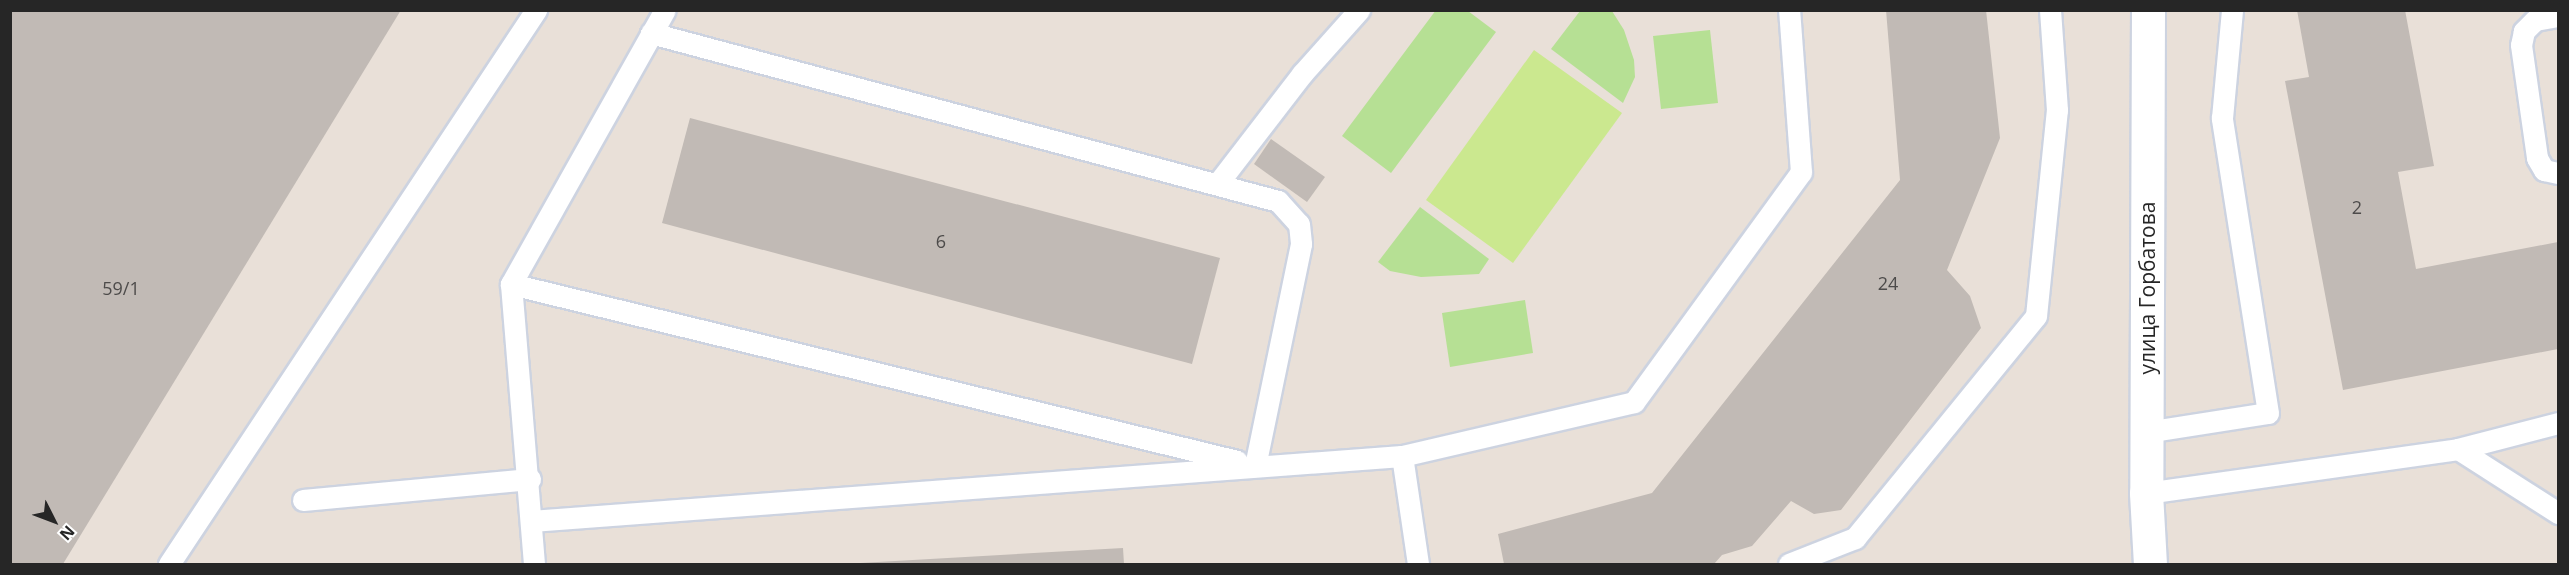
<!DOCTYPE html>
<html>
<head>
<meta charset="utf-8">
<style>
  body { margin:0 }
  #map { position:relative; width:2569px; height:575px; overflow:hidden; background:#e9e0d8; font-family:"Open Sans",sans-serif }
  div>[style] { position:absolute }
  .green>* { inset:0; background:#b6e094 }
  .pitch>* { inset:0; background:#cbe88f }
  .building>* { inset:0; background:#c1bab5 }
  .roads { filter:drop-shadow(2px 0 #cdd3e0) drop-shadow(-2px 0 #cdd3e0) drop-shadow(0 2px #cdd3e0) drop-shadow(0 -2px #cdd3e0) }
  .lane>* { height:21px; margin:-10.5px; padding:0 10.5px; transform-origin:10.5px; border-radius:10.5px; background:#fff }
  .secondary>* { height:33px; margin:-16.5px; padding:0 16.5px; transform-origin:16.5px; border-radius:16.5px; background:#fff }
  span { translate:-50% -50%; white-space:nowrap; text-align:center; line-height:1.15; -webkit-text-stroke:4.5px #fff; paint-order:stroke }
  .number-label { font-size:18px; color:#4d4b4a }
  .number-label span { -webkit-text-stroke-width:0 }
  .street-label { font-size:21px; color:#262626 }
  .frame { position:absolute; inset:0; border:12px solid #262626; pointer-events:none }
  .north { position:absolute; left:24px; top:491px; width:60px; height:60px; -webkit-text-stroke:4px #fff; paint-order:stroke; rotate:132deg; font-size:16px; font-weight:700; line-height:24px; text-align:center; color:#262626 }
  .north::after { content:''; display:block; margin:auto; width:21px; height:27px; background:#262626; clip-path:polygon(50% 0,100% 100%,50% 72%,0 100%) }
</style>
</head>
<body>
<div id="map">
  <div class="green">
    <i style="clip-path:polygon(1436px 10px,1468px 11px,1496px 32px,1391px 173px,1342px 136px)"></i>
    <i style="clip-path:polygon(1580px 11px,1612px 11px,1624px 30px,1634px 60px,1635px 77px,1623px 103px,1551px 49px)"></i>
    <i style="clip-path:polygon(1710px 30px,1718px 103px,1661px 109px,1653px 36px)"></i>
    <i style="clip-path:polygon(1420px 207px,1489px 259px,1479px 274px,1421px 277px,1390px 271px,1378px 262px)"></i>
    <i style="clip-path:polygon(1525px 300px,1533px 353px,1450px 367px,1442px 313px)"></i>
  </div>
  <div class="pitch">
    <i style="clip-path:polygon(1534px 50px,1622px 113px,1513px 263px,1426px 200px)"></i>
  </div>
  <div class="building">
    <i style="clip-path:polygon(10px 10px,401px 10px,63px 564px,10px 564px)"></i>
    <i style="clip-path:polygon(1886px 10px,1986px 10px,2000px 138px,1947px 270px,1970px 296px,1981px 328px,1841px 510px,1814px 514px,1791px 501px,1752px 546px,1722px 555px,1714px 564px,1504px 564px,1498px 534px,1652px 493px,1900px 180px)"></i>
    <i style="clip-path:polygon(2297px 10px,2405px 10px,2434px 166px,2398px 172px,2416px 269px,2558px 242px,2558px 349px,2343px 390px,2285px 81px,2309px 77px)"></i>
    <i style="clip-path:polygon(690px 118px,1220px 258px,1192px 364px,662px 223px)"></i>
    <i style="clip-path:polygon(1271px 139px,1325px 177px,1307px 202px,1254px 164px)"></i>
    <i style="clip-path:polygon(1123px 548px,1124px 564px,860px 564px,860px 563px)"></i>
  </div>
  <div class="roads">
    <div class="lane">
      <i style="left:2558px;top:16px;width:23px;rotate:170deg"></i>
      <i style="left:2535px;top:20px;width:16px;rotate:135deg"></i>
      <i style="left:2524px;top:31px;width:14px;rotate:102deg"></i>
      <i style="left:2521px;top:45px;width:114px;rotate:81.9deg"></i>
      <i style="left:2537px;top:158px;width:14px;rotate:60deg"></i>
      <i style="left:2544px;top:170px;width:14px;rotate:12deg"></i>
      <i style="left:651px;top:33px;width:649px;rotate:15deg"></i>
      <i style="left:1278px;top:201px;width:31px;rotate:48deg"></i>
      <i style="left:1299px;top:224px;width:20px;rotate:84deg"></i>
      <i style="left:1301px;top:244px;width:227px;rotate:101.7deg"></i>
      <i style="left:1218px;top:183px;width:138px;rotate:-52.4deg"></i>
      <i style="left:1302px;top:74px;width:86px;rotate:-48.3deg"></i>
      <i style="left:511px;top:284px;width:747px;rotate:13.7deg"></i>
      <i style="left:2146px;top:432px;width:123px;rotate:-8.9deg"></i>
      <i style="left:2268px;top:413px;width:299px;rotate:-98.9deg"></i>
      <i style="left:2222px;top:118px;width:108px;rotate:-84.7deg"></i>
      <i style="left:2458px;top:449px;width:119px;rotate:32.6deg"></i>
      <i style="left:2146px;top:493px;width:315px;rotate:-8deg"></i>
      <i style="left:2458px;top:449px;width:103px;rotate:-14.6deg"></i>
      <i style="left:303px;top:500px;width:228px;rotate:-5.3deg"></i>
      <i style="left:531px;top:521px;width:873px;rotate:-4.27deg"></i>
      <i style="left:169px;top:564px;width:665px;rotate:-56.48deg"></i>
      <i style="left:534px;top:564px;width:281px;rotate:-94.7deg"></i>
      <i style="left:511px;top:284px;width:314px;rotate:-60.7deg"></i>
      <i style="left:1418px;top:564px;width:109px;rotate:-98.4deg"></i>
      <i style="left:1402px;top:456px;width:238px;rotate:-13.1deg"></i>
      <i style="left:1634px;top:402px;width:284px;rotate:-54deg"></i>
      <i style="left:1801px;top:172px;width:162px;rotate:-94.2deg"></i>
      <i style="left:1789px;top:564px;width:71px;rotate:-21.5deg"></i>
      <i style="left:1855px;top:538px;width:286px;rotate:-50.8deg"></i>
      <i style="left:2036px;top:316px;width:207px;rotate:-84.2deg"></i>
      <i style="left:2057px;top:110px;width:100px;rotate:-94deg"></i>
    </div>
    <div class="secondary">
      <i style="left:2148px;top:10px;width:483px;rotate:90.2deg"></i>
      <i style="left:2146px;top:493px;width:71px;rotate:86.8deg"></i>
    </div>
  </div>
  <div class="number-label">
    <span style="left:2357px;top:207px">2</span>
    <span style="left:941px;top:241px">6</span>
    <span style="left:1888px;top:283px">24</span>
    <span style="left:121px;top:288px">59/1</span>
  </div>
  <div class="street-label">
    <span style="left:2147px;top:288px;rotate:-90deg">улица Горбатова</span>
  </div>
  <div class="frame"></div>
  <div class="north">N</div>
</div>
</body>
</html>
